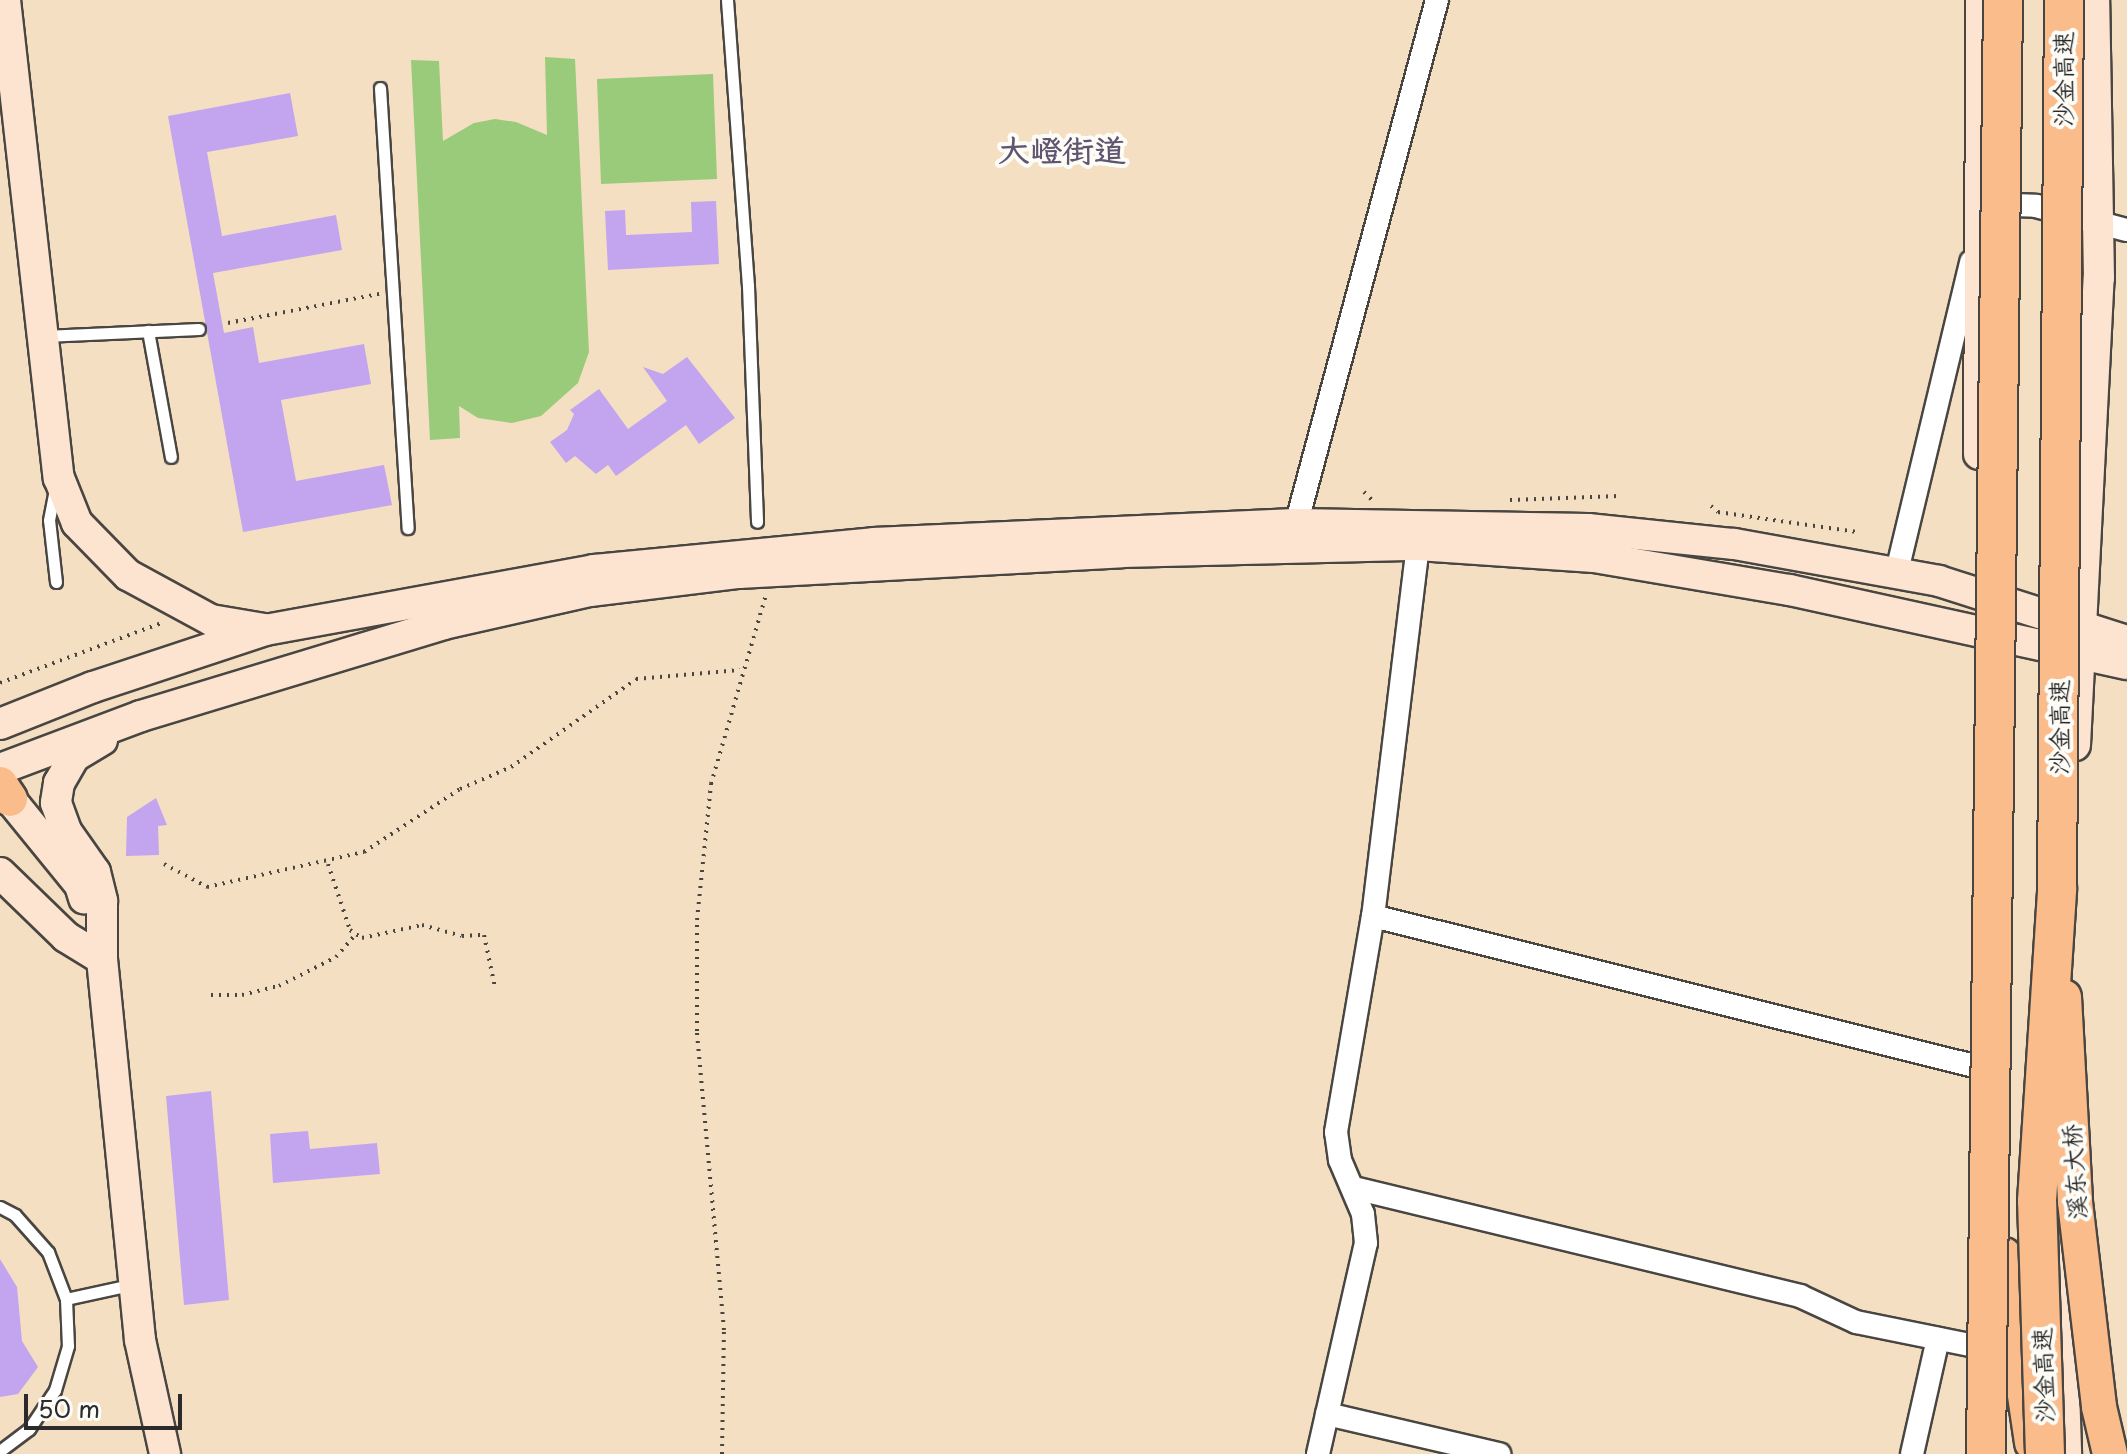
<!DOCTYPE html>
<html>
<head>
<meta charset="utf-8">
<style>
  body { margin:0 }
  #map { position:relative; width:2127px; height:1454px; overflow:hidden; background:#f4dfc3; font-family:"Playpen Sans","LXGW WenKai TC",sans-serif }
  div>[style] { position:absolute }
  .green>* { inset:0; background:#9acb7a }
  .building>* { inset:0; background:#c3a4ef }
  .path>* { height:4px; margin-top:-2px; transform-origin:0; background:repeating-linear-gradient(90deg,#494642 0 2px,transparent 0 8px) }
  .roads { filter:drop-shadow(2px 0 #494642) drop-shadow(-2px 0 #494642) drop-shadow(0 2px #494642) drop-shadow(0 -2px #494642) }
  .lane>* { height:11px; margin:-5.5px; padding:0 5.5px; transform-origin:5.5px; border-radius:5.5px; background:#fff }
  .street>* { height:22px; margin:-11px; padding:0 11px; transform-origin:11px; border-radius:11px; background:#fff }
  .secondary>* { height:30px; margin:-15px; padding:0 15px; transform-origin:15px; border-radius:15px; background:#fde4d1 }
  .primary>* { height:34px; margin:-17px; padding:0 17px; transform-origin:17px; border-radius:17px; background:#fabc8b }
  .bridges { filter:drop-shadow(2px 0 #494642) drop-shadow(-2px 0 #494642) drop-shadow(0 2px #494642) drop-shadow(0 -2px #494642) }
  .primary-bridge>* { height:34px; margin:-17px; padding:0 17px; transform-origin:17px; border-radius:17px; background:#fabc8b }
  .highway-bridge>* { height:38px; margin:-19px; padding:0 19px; transform-origin:19px; border-radius:19px; background:#fabc8b }
  span { translate:-50% -50%; white-space:nowrap; text-align:center; line-height:1.15; -webkit-text-stroke:8px #fdfcf7; paint-order:stroke }
  .street-label { font-size:24px; color:#2b2b2b }
  .district-label { font-size:32px; color:#605570; font-weight:700 }
  .scale { position:absolute; left:24px; top:1394px; width:158px; height:36px; box-sizing:border-box; border:4px solid #2b2b2b; border-top:0; padding-left:10px; font-size:24px; line-height:28px; white-space:nowrap; color:#2b2b2b; -webkit-text-stroke:6px #fdfcf7; paint-order:stroke }
</style>
</head>
<body>
<div id="map">
  <div class="green">
    <i style="clip-path:polygon(545px 57px,575px 59px,589px 352px,578px 383px,541px 416px,512px 423px,478px 418px,459px 406px,460px 438px,430px 440px,411px 60px,439px 61px,443px 141px,474px 123px,495px 119px,516px 122px,547px 135px)"></i>
    <i style="clip-path:polygon(713px 74px,717px 179px,601px 184px,597px 79px)"></i>
  </div>
  <div class="building">
    <i style="clip-path:polygon(290px 93px,298px 136px,207px 152px,222px 236px,336px 215px,342px 250px,213px 273px,224px 333px,253px 327px,259px 363px,364px 344px,371px 384px,281px 400px,296px 481px,384px 465px,392px 505px,243px 532px,168px 116px)"></i>
    <i style="clip-path:polygon(716px 201px,719px 264px,608px 270px,605px 211px,625px 210px,626px 235px,692px 232px,691px 202px)"></i>
    <i style="clip-path:polygon(687px 357px,735px 418px,699px 444px,686px 425px,616px 476px,608px 465px,596px 474px,575px 456px,566px 463px,550px 442px,567px 430px,574px 414px,570px 410px,599px 389px,628px 429px,667px 401px,643px 367px,663px 374px)"></i>
    <i style="clip-path:polygon(156px 798px,167px 825px,158px 826px,159px 855px,126px 856px,127px 817px)"></i>
    <i style="clip-path:polygon(211px 1091px,229px 1300px,184px 1305px,166px 1096px)"></i>
    <i style="clip-path:polygon(308px 1131px,310px 1149px,377px 1143px,380px 1174px,273px 1183px,270px 1134px)"></i>
    <i style="clip-path:polygon(0 1259px,17px 1287px,22px 1341px,38px 1367px,18px 1394px,0 1397px)"></i>
  </div>
  <div class="path">
    <i style="left:228px;top:323px;width:154px;rotate:-10.9deg"></i>
    <i style="left:1364px;top:492px;width:13px;rotate:45deg"></i>
    <i style="left:1510px;top:500px;width:109px;rotate:-2.1deg"></i>
    <i style="left:1711px;top:506px;width:9px;rotate:41deg"></i>
    <i style="left:1718px;top:512px;width:139px;rotate:8.2deg"></i>
    <i style="left:0;top:683px;width:172px;rotate:-20.4deg"></i>
    <i style="left:164px;top:864px;width:49px;rotate:28.1deg"></i>
    <i style="left:207px;top:887px;width:161px;rotate:-12.6deg"></i>
    <i style="left:364px;top:852px;width:115px;rotate:-33.3deg"></i>
    <i style="left:460px;top:789px;width:56px;rotate:-23.3deg"></i>
    <i style="left:511px;top:767px;width:153px;rotate:-35.1deg"></i>
    <i style="left:636px;top:679px;width:104px;rotate:-4.9deg"></i>
    <i style="left:328px;top:864px;width:70px;rotate:71.6deg"></i>
    <i style="left:350px;top:930px;width:14px;rotate:34deg"></i>
    <i style="left:362px;top:938px;width:61px;rotate:-12.2deg"></i>
    <i style="left:422px;top:925px;width:41px;rotate:15.4deg"></i>
    <i style="left:462px;top:936px;width:22px;rotate:-3deg"></i>
    <i style="left:484px;top:935px;width:53px;rotate:78.1deg"></i>
    <i style="left:211px;top:995px;width:31px"></i>
    <i style="left:242px;top:995px;width:38px;rotate:-14deg"></i>
    <i style="left:279px;top:986px;width:64px;rotate:-27deg"></i>
    <i style="left:336px;top:957px;width:30px;rotate:-49deg"></i>
    <i style="left:722px;top:1454px;width:124px;rotate:-89.1deg"></i>
    <i style="left:724px;top:1330px;width:300px;rotate:-95.2deg"></i>
    <i style="left:697px;top:1031px;width:111px;rotate:-90deg"></i>
    <i style="left:697px;top:920px;width:137px;rotate:-84.1deg"></i>
    <i style="left:711px;top:784px;width:197px;rotate:-73.8deg"></i>
  </div>
  <div class="roads">
    <div class="lane">
      <i style="left:727px;top:0;width:287px;rotate:85.8deg"></i>
      <i style="left:748px;top:286px;width:236px;rotate:87.8deg"></i>
      <i style="left:380px;top:88px;width:441px;rotate:86.4deg"></i>
      <i style="left:148px;top:331px;width:128px;rotate:79.7deg"></i>
      <i style="left:44px;top:336px;width:155px;rotate:-2.6deg"></i>
      <i style="left:56px;top:582px;width:62px;rotate:-96.4deg"></i>
      <i style="left:49px;top:520px;width:37px;rotate:-79deg"></i>
      <i style="left:0;top:1207px;width:17px;rotate:28deg"></i>
      <i style="left:15px;top:1215px;width:50px;rotate:48.3deg"></i>
      <i style="left:48px;top:1252px;width:50px;rotate:69deg"></i>
      <i style="left:66px;top:1299px;width:47px;rotate:87.6deg"></i>
      <i style="left:68px;top:1346px;width:46px;rotate:106.5deg"></i>
      <i style="left:55px;top:1390px;width:47px;rotate:123.7deg"></i>
      <i style="left:29px;top:1429px;width:36px;rotate:143deg"></i>
      <i style="left:66px;top:1299px;width:70px;rotate:-12.4deg"></i>
    </div>
    <div class="street">
      <i style="left:1993px;top:214px;width:22px;rotate:-24deg"></i>
      <i style="left:2013px;top:205px;width:23px;rotate:2deg"></i>
      <i style="left:2036px;top:206px;width:94px;rotate:14.8deg"></i>
      <i style="left:1293px;top:536px;width:555px;rotate:-74.96deg"></i>
      <i style="left:1418px;top:545px;width:374px;rotate:96.9deg"></i>
      <i style="left:1373px;top:916px;width:619px;rotate:14.01deg"></i>
      <i style="left:1897px;top:571px;width:318px;rotate:-76.5deg"></i>
      <i style="left:1354px;top:1188px;width:459px;rotate:13.6deg"></i>
      <i style="left:1800px;top:1296px;width:62px;rotate:24.9deg"></i>
      <i style="left:1856px;top:1322px;width:116px;rotate:11.4deg"></i>
      <i style="left:1327px;top:1414px;width:177px;rotate:13.1deg"></i>
      <i style="left:1318px;top:1454px;width:216px;rotate:-77.2deg"></i>
      <i style="left:1366px;top:1243px;width:29px;rotate:-96deg"></i>
      <i style="left:1363px;top:1214px;width:59px;rotate:-113.1deg"></i>
      <i style="left:1340px;top:1160px;width:28px;rotate:-98deg"></i>
      <i style="left:1336px;top:1132px;width:219px;rotate:-80.3deg"></i>
      <i style="left:1912px;top:1454px;width:118px;rotate:-77.3deg"></i>
    </div>
    <div class="secondary">
      <i style="left:5px;top:0;width:481px;rotate:83.6deg"></i>
      <i style="left:59px;top:478px;width:48px;rotate:68.2deg"></i>
      <i style="left:77px;top:523px;width:73px;rotate:45.6deg"></i>
      <i style="left:128px;top:575px;width:94px;rotate:28.5deg"></i>
      <i style="left:211px;top:620px;width:54px;rotate:9.6deg"></i>
      <i style="left:1979px;top:454px;width:454px;rotate:-89.7deg"></i>
      <i style="left:0;top:724px;width:100px;rotate:-21.7deg"></i>
      <i style="left:93px;top:687px;width:181px;rotate:-18.3deg"></i>
      <i style="left:265px;top:630px;width:334px;rotate:-10.3deg"></i>
      <i style="left:594px;top:570px;width:281px;rotate:-5.5deg"></i>
      <i style="left:874px;top:543px;width:421px;rotate:-2.6deg"></i>
      <i style="left:1295px;top:524px;width:293px;rotate:1deg"></i>
      <i style="left:1588px;top:529px;width:147px;rotate:5.9deg"></i>
      <i style="left:1734px;top:544px;width:208px;rotate:10.2deg"></i>
      <i style="left:1939px;top:581px;width:197px;rotate:17.7deg"></i>
      <i style="left:102px;top:740px;width:33px;rotate:149deg"></i>
      <i style="left:74px;top:757px;width:30px;rotate:120deg"></i>
      <i style="left:59px;top:783px;width:20px;rotate:99deg"></i>
      <i style="left:56px;top:803px;width:30px;rotate:70deg"></i>
      <i style="left:66px;top:831px;width:50px;rotate:54.7deg"></i>
      <i style="left:95px;top:872px;width:30px;rotate:76deg"></i>
      <i style="left:102px;top:901px;width:58px;rotate:90deg"></i>
      <i style="left:102px;top:959px;width:383px;rotate:84.3deg"></i>
      <i style="left:140px;top:1340px;width:117px;rotate:77.6deg"></i>
      <i style="left:2075px;top:745px;width:468px;rotate:-87.1deg"></i>
      <i style="left:2099px;top:278px;width:278px;rotate:-91deg"></i>
      <i style="left:0;top:769px;width:151px;rotate:-20.6deg"></i>
      <i style="left:141px;top:716px;width:316px;rotate:-16.9deg"></i>
      <i style="left:443px;top:624px;width:151px;rotate:-12.7deg"></i>
      <i style="left:590px;top:591px;width:150px;rotate:-6.9deg"></i>
      <i style="left:739px;top:573px;width:384px;rotate:-3.1deg"></i>
      <i style="left:1122px;top:552px;width:296px;rotate:-1.4deg"></i>
      <i style="left:1418px;top:545px;width:176px;rotate:3.9deg"></i>
      <i style="left:1594px;top:557px;width:199px;rotate:9.6deg"></i>
      <i style="left:1790px;top:590px;width:345px;rotate:12.4deg"></i>
      <i style="left:10px;top:799px;width:111px;rotate:50.9deg"></i>
      <i style="left:80px;top:885px;width:14px;rotate:73deg"></i>
      <i style="left:0;top:873px;width:92px;rotate:44.1deg"></i>
      <i style="left:66px;top:937px;width:42px;rotate:31.4deg"></i>
      <i style="left:102px;top:959px;width:15px;rotate:-106deg"></i>
      <i style="left:2056px;top:1148px;width:306px;rotate:88.1deg"></i>
    </div>
    <div class="primary">
      <i style="left:0;top:784px;width:18px;rotate:56deg"></i>
      <i style="left:2004px;top:1255px;width:190px;rotate:81.5deg"></i>
    </div>
  </div>
  <div class="bridges">
    <div class="primary-bridge">
      <i style="left:2064px;top:997px;width:205px;rotate:86.9deg"></i>
      <i style="left:2075px;top:1202px;width:206px;rotate:83.3deg"></i>
      <i style="left:2099px;top:1407px;width:48px;rotate:76.8deg"></i>
    </div>
    <div class="highway-bridge">
      <i style="left:1986px;top:1454px;width:1454px;rotate:-89.33deg"></i>
      <i style="left:2045px;top:1454px;width:253px;rotate:-91.8deg"></i>
      <i style="left:2037px;top:1201px;width:314px;rotate:-86.3deg"></i>
      <i style="left:2057px;top:888px;width:888px;rotate:-89.55deg"></i>
    </div>
  </div>
  <div class="street-label">
    <span style="left:2063px;top:79px;rotate:-90deg">沙金高速</span>
    <span style="left:2059px;top:727px;rotate:-90deg">沙金高速</span>
    <span style="left:2074px;top:1172px;rotate:-94deg">溪东大桥</span>
    <span style="left:2043px;top:1375px;rotate:-92deg">沙金高速</span>
  </div>
  <div class="district-label">
    <span style="left:1062px;top:149px">大嶝街道</span>
  </div>
  <div class="scale">50 m</div>
</div>
</body>
</html>
